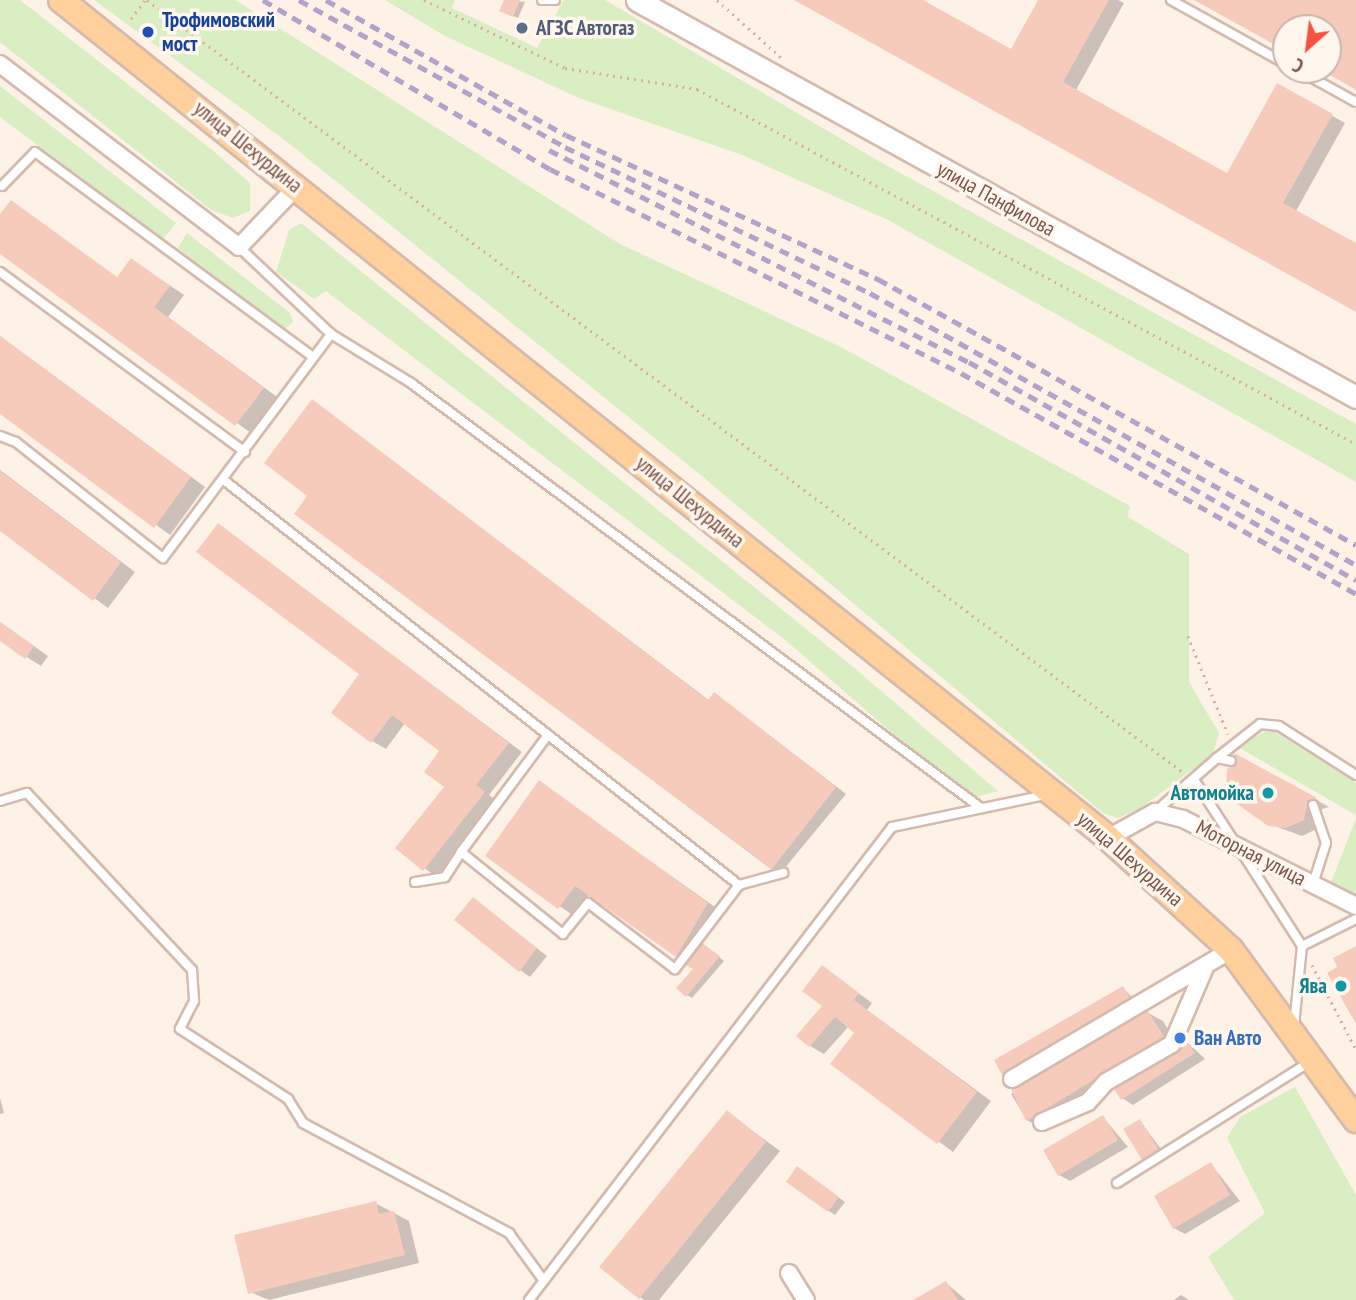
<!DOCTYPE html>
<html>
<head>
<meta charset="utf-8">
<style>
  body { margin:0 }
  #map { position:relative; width:1356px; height:1300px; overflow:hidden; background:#fef2e6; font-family:"PT Sans Narrow",sans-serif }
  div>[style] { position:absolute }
  .green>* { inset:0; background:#d9eec2 }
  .shadow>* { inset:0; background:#0003 }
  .building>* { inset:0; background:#f7cbbb }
  .path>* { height:2.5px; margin-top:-1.25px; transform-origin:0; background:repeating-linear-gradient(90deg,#dcae9d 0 2px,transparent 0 7px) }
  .roads { filter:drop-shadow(2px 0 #d4baad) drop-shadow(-2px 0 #d4baad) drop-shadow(0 2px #d4baad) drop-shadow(0 -2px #d4baad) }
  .service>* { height:8px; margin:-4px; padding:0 4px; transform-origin:4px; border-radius:4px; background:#fff }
  .minor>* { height:16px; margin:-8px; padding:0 8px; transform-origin:8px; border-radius:8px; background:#fff }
  .secondary>* { height:21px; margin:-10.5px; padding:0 10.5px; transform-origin:10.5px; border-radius:10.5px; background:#fff }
  .primary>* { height:24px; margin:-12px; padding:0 12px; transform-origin:12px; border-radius:12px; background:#ffcf9c }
  .rail>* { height:5px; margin-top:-2.5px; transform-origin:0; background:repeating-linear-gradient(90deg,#b3a2ca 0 10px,transparent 0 17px) }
  .dots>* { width:19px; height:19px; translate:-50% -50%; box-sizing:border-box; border:4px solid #fff6ee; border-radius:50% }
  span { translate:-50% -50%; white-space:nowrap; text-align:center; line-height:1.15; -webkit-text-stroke:7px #fff6ee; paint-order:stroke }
  .transit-label { font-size:21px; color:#164399; font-weight:700 }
  .left { translate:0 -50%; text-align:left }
  .service-label { font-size:21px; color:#4e5e75; font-weight:700 }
  .street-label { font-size:21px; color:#7b5447 }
  .culture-label { font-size:21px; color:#0d838f; font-weight:700 }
  .right { translate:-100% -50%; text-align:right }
  .shop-label { font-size:21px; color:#366cbe; font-weight:700 }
  .north { position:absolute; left:1272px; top:14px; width:70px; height:70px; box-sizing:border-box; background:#fff6ee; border:2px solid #cab5ab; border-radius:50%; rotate:208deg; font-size:19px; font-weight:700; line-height:28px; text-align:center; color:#7b5447 }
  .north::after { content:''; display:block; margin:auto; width:24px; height:32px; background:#f4533f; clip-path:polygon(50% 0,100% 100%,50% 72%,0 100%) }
</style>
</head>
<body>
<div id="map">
  <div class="green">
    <i style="clip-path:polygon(0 0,20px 0,211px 149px,250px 183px,250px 211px,233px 218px,211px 210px,0 42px)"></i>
    <i style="clip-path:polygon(94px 0,235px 0,620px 244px,841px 347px,1130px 506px,1128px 517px,1189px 554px,1189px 682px,1219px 733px,1213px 754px,1141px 808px,1118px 818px,1103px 813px,703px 477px,286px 141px)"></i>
    <i style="clip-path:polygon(385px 0,455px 0,452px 8px,537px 48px,564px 0,605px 0,877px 160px,1356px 424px,1356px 482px,888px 220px,742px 155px,579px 98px,445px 36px)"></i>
    <i style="clip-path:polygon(0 86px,176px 223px,163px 239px,0 117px)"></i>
    <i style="clip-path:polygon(301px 223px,851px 665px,998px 791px,968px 799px,784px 639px,326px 291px,314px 299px,276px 272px,289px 230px)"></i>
    <i style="clip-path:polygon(187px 233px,290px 313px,293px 322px,282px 331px,178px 248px)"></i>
    <i style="clip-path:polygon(1270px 729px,1356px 783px,1356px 815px,1236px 746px)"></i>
    <i style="clip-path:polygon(1356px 818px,1356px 898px,1330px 885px)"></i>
    <i style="clip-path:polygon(1295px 1087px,1356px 1195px,1356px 1300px,1234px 1300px,1208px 1257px,1265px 1213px,1227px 1138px,1240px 1117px)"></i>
  </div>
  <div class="shadow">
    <i style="clip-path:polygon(506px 0,525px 2px,518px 18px,506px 13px)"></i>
    <i style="clip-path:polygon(798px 0,919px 0,1012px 51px,1040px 0,1118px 0,1124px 3px,1076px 90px,1228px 175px,1278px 86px,1345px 123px,1296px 211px,1356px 245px,1356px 310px)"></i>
    <i style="clip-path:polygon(11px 202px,118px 278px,132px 260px,184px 295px,168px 317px,277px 397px,251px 433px,0 251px,0 217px)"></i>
    <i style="clip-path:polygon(0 336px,205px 487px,170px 535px,0 412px)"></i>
    <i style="clip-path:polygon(313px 401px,710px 701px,715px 694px,725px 701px,846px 794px,779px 875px,296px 513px,309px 496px)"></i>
    <i style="clip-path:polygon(0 470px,135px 572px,108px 608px,0 529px)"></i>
    <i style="clip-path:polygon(218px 525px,522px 752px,489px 795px,497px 801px,438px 878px,397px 848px,446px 787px,442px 751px,405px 723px,386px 749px,372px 741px,362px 673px)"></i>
    <i style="clip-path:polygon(0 622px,48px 656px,41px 666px,0 640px)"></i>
    <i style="clip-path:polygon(1237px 757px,1329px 807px,1322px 809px,1319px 828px,1302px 836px,1269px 824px)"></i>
    <i style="clip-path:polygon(540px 783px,722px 912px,701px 942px,724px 961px,692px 998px,687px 995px,696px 969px,689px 964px,589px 895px,574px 916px,487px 856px)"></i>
    <i style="clip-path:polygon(473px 899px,547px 956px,530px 977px,520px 970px)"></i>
    <i style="clip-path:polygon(823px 967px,872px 1003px,867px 1010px,991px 1101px,953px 1152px,833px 1063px,856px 1032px,849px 1026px,824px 1054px,810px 1046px,824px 1006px)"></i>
    <i style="clip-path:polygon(1123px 988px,1139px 1004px,1015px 1080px,1004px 1074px)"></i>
    <i style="clip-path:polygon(1148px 1013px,1163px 1021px,1177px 1045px,1042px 1129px,1027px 1120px,1011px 1094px)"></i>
    <i style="clip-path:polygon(1187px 1042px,1205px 1059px,1133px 1105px,1122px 1098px)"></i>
    <i style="clip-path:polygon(0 1098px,4px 1113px,0 1114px)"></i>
    <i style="clip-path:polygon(727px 1112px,780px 1151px,659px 1300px,644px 1300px,640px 1297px)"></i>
    <i style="clip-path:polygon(1103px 1117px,1128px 1147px,1070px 1181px,1059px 1175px)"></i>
    <i style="clip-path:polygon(1140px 1121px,1164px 1153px,1150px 1162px,1143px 1158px)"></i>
    <i style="clip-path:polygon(1211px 1164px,1240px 1201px,1185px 1234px,1174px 1228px)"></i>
    <i style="clip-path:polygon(804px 1173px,845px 1202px,835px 1215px,829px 1211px)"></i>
    <i style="clip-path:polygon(375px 1203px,409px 1221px,419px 1263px,269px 1300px,250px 1292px)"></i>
    <i style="clip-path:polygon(946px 1283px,966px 1300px,917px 1300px)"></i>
    <i style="clip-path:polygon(1181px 1295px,1189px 1300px,1174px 1300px)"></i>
  </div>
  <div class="building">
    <i style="clip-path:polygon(504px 0,520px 0,513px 17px,499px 11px)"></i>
    <i style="clip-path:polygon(794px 0,923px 0,1011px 49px,1038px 0,1109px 0,1063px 82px,1227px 173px,1277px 83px,1333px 114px,1283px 203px,1356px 243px,1356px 312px)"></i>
    <i style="clip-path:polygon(1194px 0,1356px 0,1356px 90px,1328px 74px,1328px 28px,1286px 28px,1286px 51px)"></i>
    <i style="clip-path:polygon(11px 200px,117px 277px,131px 258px,170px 286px,154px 307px,264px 388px,235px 426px,0 254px,0 214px)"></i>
    <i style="clip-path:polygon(0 336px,191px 477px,154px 528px,0 414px)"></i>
    <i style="clip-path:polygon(312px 399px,708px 700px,714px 692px,836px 787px,772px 869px,294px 514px,307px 496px,264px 463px)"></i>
    <i style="clip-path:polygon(0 471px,121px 562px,93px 601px,0 531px)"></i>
    <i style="clip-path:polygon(218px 523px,509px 743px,476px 785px,485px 792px,423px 871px,395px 848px,444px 787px,424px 772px,439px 751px,392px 715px,371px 743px,331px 713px,359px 674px,196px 552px)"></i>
    <i style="clip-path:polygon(0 622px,34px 646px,25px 659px,0 641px)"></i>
    <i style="clip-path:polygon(1234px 753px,1317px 798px,1308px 801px,1304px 820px,1286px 828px,1268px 826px,1226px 796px,1227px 769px,1237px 762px)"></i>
    <i style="clip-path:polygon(539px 780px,708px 903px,676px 957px,575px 886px,558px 909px,485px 856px)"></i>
    <i style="clip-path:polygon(473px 897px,537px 948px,519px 972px,454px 920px)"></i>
    <i style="clip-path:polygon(703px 944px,720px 956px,686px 997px,676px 988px,693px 969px,686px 965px)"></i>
    <i style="clip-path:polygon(1356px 946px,1356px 1024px,1327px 973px,1337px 967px,1333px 958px)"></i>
    <i style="clip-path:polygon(822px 965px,859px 993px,854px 1000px,977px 1092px,937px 1144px,830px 1064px,854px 1033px,835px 1017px,809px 1047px,796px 1036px,822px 1006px,802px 991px)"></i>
    <i style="clip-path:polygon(1123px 986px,1130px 998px,1002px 1075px,994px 1060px)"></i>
    <i style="clip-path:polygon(1148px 1011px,1164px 1037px,1026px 1121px,1011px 1089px)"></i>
    <i style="clip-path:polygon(1186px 1040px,1195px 1053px,1121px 1100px,1114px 1089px,1177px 1053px)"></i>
    <i style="clip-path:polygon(727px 1110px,766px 1142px,639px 1299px,599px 1267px)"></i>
    <i style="clip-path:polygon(1103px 1115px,1118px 1140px,1058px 1176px,1043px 1150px)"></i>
    <i style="clip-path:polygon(1140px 1119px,1158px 1149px,1142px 1160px,1123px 1129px)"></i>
    <i style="clip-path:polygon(1211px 1162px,1230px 1195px,1173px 1229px,1154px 1196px)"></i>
    <i style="clip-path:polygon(797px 1166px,839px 1197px,828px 1212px,786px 1182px)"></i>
    <i style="clip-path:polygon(376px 1201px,379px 1214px,394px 1211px,405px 1255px,248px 1294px,234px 1235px)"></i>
    <i style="clip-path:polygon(946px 1281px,958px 1300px,913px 1300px)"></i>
  </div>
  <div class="path">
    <i style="left:147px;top:0;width:1293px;rotate:36.7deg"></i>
    <i style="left:424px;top:0;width:157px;rotate:25.7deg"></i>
    <i style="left:565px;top:68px;width:134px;rotate:9deg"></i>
    <i style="left:697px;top:89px;width:749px;rotate:28.31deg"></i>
    <i style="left:717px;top:0;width:89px;rotate:41.8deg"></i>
    <i style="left:131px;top:19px;width:24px;rotate:-54deg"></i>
    <i style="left:1188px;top:636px;width:106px;rotate:67.8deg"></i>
    <i style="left:1312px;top:965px;width:95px;rotate:62.4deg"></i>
  </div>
  <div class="roads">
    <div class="service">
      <i style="left:542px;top:0;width:13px"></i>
      <i style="left:1171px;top:0;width:132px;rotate:29.1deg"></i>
      <i style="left:1298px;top:70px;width:66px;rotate:28.9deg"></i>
      <i style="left:2px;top:186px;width:47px;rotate:-45.9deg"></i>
      <i style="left:35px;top:152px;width:345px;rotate:36.4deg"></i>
      <i style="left:239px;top:247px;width:127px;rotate:43.4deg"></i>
      <i style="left:331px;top:334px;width:94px;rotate:31.5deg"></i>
      <i style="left:411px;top:383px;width:711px;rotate:36.71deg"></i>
      <i style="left:0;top:272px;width:304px;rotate:36.3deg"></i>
      <i style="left:0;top:436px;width:17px;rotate:21deg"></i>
      <i style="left:16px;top:442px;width:187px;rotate:38.3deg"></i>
      <i style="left:163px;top:558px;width:280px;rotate:-53.1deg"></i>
      <i style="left:225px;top:481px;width:654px;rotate:38.17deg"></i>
      <i style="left:739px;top:885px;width:106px;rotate:127.3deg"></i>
      <i style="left:675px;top:969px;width:109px;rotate:-142.8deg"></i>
      <i style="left:588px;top:903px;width:40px;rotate:129deg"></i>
      <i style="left:563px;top:934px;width:131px;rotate:-141.2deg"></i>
      <i style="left:461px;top:852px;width:146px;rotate:-53.4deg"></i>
      <i style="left:1217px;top:758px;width:55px;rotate:-38.3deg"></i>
      <i style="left:1260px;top:724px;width:19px;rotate:6deg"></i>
      <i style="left:1279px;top:726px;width:91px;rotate:32.5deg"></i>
      <i style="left:1195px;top:781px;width:72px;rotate:57deg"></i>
      <i style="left:0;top:801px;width:28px;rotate:-17deg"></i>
      <i style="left:27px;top:793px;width:242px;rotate:47deg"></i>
      <i style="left:192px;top:970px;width:31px;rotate:86deg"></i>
      <i style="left:194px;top:1001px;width:31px;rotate:117deg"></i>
      <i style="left:180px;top:1029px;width:129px;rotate:32.9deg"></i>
      <i style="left:288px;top:1099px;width:28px;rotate:58deg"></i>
      <i style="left:303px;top:1123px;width:234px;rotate:28.1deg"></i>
      <i style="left:509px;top:1233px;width:59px;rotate:53.9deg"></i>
      <i style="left:1313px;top:805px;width:40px;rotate:71.1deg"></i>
      <i style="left:1326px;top:843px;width:43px;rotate:107.6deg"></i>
      <i style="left:1156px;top:811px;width:81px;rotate:-41deg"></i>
      <i style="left:1217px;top:758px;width:14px;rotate:12deg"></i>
      <i style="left:1241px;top:851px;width:113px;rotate:57.3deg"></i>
      <i style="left:415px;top:882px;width:30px;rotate:-9deg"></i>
      <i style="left:445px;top:877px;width:30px;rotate:-57deg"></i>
      <i style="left:739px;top:885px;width:46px;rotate:-15.3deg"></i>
      <i style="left:1294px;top:1026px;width:80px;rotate:-84.3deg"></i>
      <i style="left:1302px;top:946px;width:60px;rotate:-26.6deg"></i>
      <i style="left:1117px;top:1183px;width:228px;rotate:-32.1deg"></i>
      <i style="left:529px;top:1300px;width:596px;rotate:-52.5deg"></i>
      <i style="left:892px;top:827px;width:156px;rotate:-11.8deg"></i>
    </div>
    <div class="minor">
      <i style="left:0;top:64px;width:301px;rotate:37.4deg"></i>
      <i style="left:239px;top:247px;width:84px;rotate:-46.4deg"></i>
      <i style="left:1108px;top:838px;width:54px;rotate:-29deg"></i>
      <i style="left:1155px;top:812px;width:29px;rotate:14deg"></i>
      <i style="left:1183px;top:819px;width:194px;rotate:26.7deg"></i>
      <i style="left:1012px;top:1079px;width:254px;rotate:-30.5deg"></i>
      <i style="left:1042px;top:1122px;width:50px;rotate:-23.5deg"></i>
      <i style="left:1088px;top:1102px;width:27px;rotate:-48deg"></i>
      <i style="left:1106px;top:1082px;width:76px;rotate:-29.9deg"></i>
      <i style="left:1172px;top:1044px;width:86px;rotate:-66.7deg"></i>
      <i style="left:789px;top:1273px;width:32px;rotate:58deg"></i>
    </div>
    <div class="secondary">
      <i style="left:637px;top:0;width:821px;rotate:28.91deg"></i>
    </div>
    <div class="primary">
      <i style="left:61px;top:0;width:1341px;rotate:38.67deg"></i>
      <i style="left:1108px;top:838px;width:166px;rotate:42.3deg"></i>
      <i style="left:1231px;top:950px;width:211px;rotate:53.7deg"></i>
    </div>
  </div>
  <div class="rail">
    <i style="left:263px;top:0;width:333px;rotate:30.5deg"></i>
    <i style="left:550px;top:169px;width:459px;rotate:26.4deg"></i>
    <i style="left:961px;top:373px;width:453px;rotate:29.2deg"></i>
    <i style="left:299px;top:0;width:304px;rotate:28.9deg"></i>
    <i style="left:565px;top:147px;width:338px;rotate:25.6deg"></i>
    <i style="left:870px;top:293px;width:557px;rotate:29.23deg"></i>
    <i style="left:326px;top:0;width:275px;rotate:29.4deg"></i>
    <i style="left:566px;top:135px;width:344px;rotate:24.8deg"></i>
    <i style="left:878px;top:279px;width:547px;rotate:29.1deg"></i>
    <i style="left:549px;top:150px;width:470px;rotate:26.8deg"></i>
    <i style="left:969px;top:362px;width:444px;rotate:29.4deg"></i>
  </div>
  <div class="dots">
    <i style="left:522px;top:28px;background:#5c6f8a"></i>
    <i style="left:148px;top:32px;background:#1a4fb4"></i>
    <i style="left:1268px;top:793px;background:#0f9aa8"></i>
    <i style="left:1341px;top:986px;background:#0f9aa8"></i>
    <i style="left:1180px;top:1038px;background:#3f7fe0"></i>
  </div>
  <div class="transit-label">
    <span class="left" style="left:162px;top:32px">Трофимовский<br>мост</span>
  </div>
  <div class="service-label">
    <span class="left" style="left:536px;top:28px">АГЗС Автогаз</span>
  </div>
  <div class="street-label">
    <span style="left:248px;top:147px;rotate:39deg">улица Шехурдина</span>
    <span style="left:996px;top:199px;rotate:29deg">улица Панфилова</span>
    <span style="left:690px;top:502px;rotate:39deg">улица Шехурдина</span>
    <span style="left:1251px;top:853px;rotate:27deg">Моторная улица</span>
    <span style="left:1130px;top:859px;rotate:41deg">улица Шехурдина</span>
  </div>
  <div class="culture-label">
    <span class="right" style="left:1254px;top:793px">Автомойка</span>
    <span class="right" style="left:1327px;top:986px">Ява</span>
  </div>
  <div class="shop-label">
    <span class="left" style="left:1194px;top:1038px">Ван Авто</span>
  </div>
  <div class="north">С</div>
</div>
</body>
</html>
